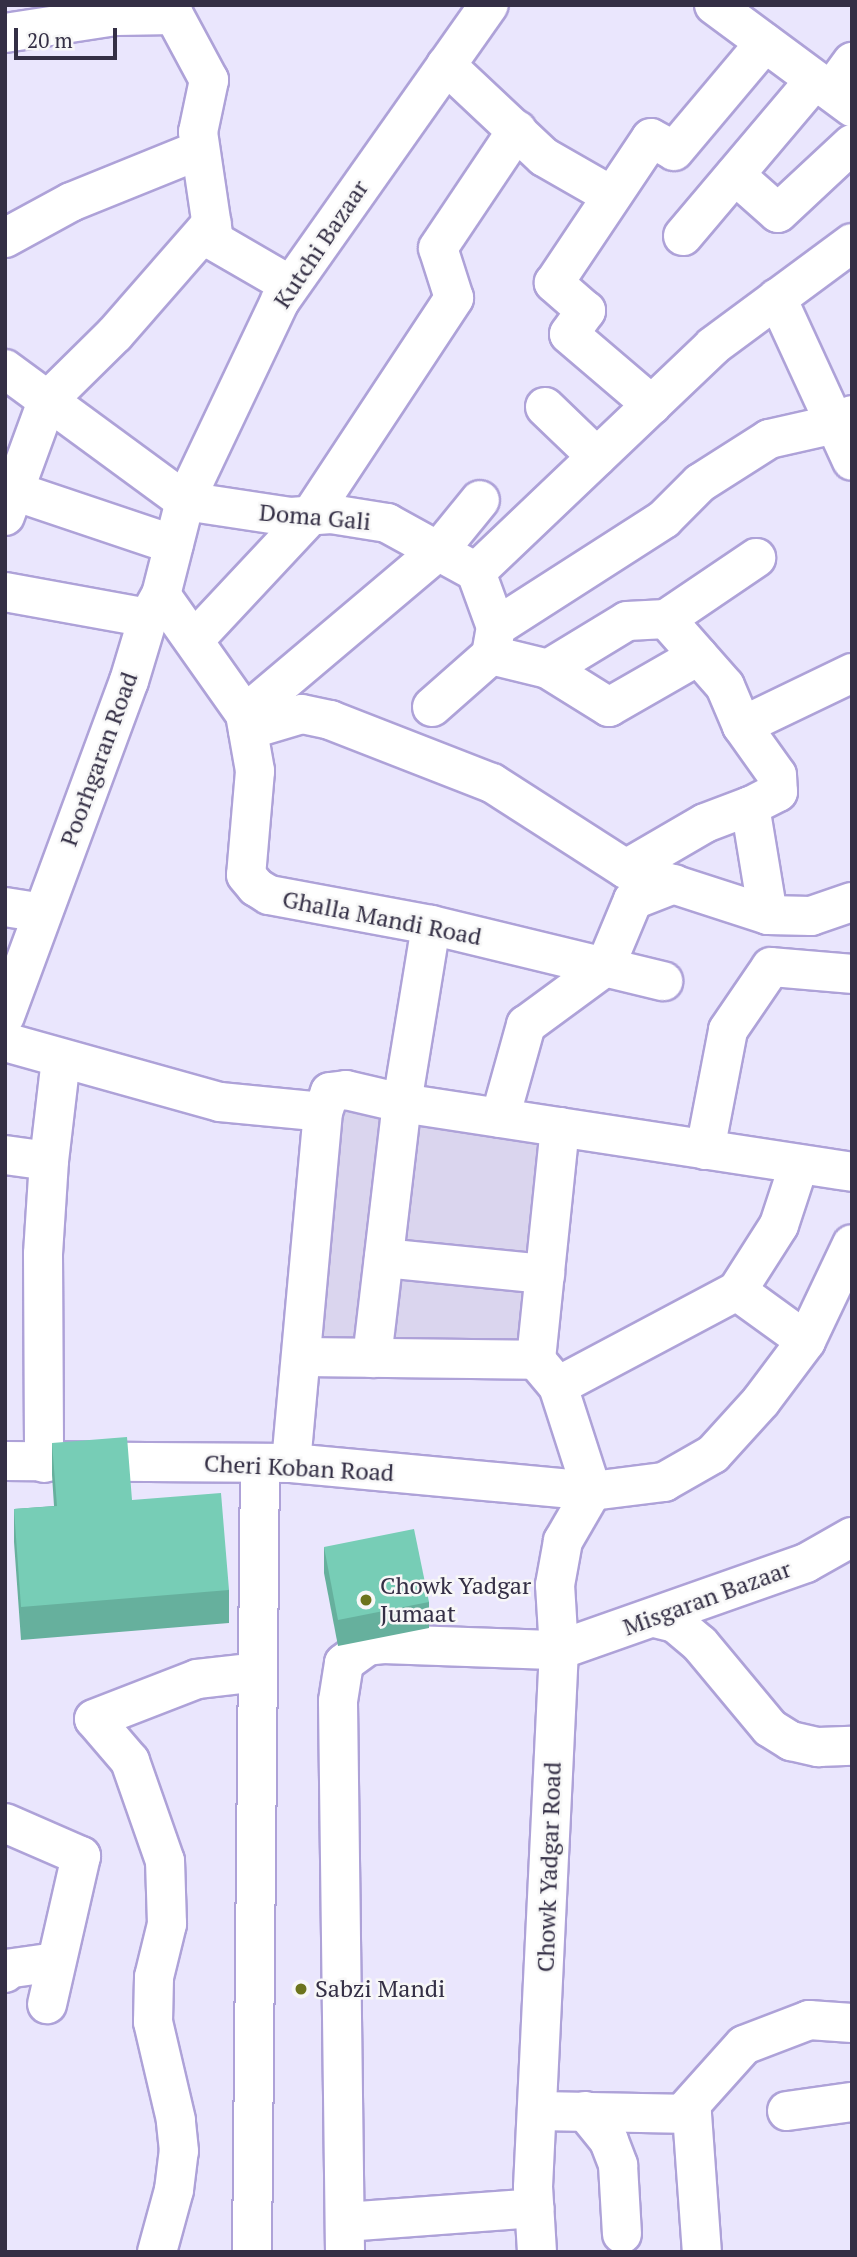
<!DOCTYPE html>
<html>
<head>
<meta charset="utf-8">
<style>
  body { margin:0 }
  #map { position:relative; width:857px; height:2257px; overflow:hidden; background:#eae6fd; font-family:"PT Serif",serif }
  div>[style] { position:absolute }
  .built>* { inset:0; background:#dad5ee }
  .roads { filter:drop-shadow(2px 0 #aea2d8) drop-shadow(-2px 0 #aea2d8) drop-shadow(0 2px #aea2d8) drop-shadow(0 -2px #aea2d8) }
  .minor>* { height:38px; margin:-19px; padding:0 19px; transform-origin:19px; border-radius:19px; background:#fff }
  .wall>* { inset:0; background:#66b09d }
  .building>* { inset:0; background:#77cdb6 }
  .dots>* { width:19px; height:19px; translate:-50% -50%; box-sizing:border-box; border:4px solid #f7f7f7; border-radius:50% }
  span { translate:-50% -50%; white-space:nowrap; text-align:center; line-height:1.15; -webkit-text-stroke:5px #f7f7f7; paint-order:stroke }
  .street-label { font-size:24px; color:#342f45 }
  .poi-label { font-size:24px; color:#342f45 }
  .left { translate:0 -50%; text-align:left }
  .frame { position:absolute; inset:0; border:7px solid #342f45; pointer-events:none }
  .scale { position:absolute; left:14px; top:28px; width:103px; height:32px; box-sizing:border-box; border:4px solid #342f45; border-top:0; padding-left:9px; font-size:21px; line-height:24px; white-space:nowrap; color:#342f45; -webkit-text-stroke:5px #f7f7f7; paint-order:stroke }
</style>
</head>
<body>
<div id="map">
  <div class="built">
    <i style="clip-path:polygon(336px 1101px,554px 1132px,530px 1354px,309px 1352px)"></i>
  </div>
  <div class="roads">
    <div class="minor">
      <i style="left:714px;top:5px;width:172px;rotate:36.5deg"></i>
      <i style="left:5px;top:33px;width:112px;rotate:-8.7deg"></i>
      <i style="left:116px;top:16px;width:58px;rotate:-1deg"></i>
      <i style="left:174px;top:15px;width:74px;rotate:61.7deg"></i>
      <i style="left:209px;top:80px;width:53px;rotate:101.9deg"></i>
      <i style="left:198px;top:132px;width:110px;rotate:81.6deg"></i>
      <i style="left:214px;top:241px;width:88px;rotate:30.1deg"></i>
      <i style="left:446px;top:65px;width:134px;rotate:43.2deg"></i>
      <i style="left:544px;top:157px;width:78px;rotate:29.8deg"></i>
      <i style="left:831px;top:91px;width:36px;rotate:-54deg"></i>
      <i style="left:735px;top:175px;width:57px;rotate:41.5deg"></i>
      <i style="left:778px;top:213px;width:101px;rotate:-43deg"></i>
      <i style="left:683px;top:236px;width:204px;rotate:-49.8deg"></i>
      <i style="left:5px;top:238px;width:75px;rotate:-28.6deg"></i>
      <i style="left:71px;top:202px;width:139px;rotate:-22deg"></i>
      <i style="left:777px;top:298px;width:179px;rotate:65.3deg"></i>
      <i style="left:5px;top:369px;width:223px;rotate:36.3deg"></i>
      <i style="left:185px;top:501px;width:107px;rotate:8.6deg"></i>
      <i style="left:291px;top:517px;width:40px;rotate:-4.3deg"></i>
      <i style="left:331px;top:514px;width:57px;rotate:9.1deg"></i>
      <i style="left:387px;top:523px;width:102px;rotate:28.8deg"></i>
      <i style="left:652px;top:405px;width:109px;rotate:-139.5deg"></i>
      <i style="left:569px;top:334px;width:29px;rotate:-54deg"></i>
      <i style="left:586px;top:311px;width:43px;rotate:-138.8deg"></i>
      <i style="left:554px;top:283px;width:174px;rotate:-56.2deg"></i>
      <i style="left:651px;top:138px;width:26px;rotate:29deg"></i>
      <i style="left:674px;top:151px;width:141px;rotate:-49.9deg"></i>
      <i style="left:545px;top:407px;width:72px;rotate:43.9deg"></i>
      <i style="left:5px;top:488px;width:178px;rotate:18.6deg"></i>
      <i style="left:5px;top:516px;width:122px;rotate:-69.9deg"></i>
      <i style="left:47px;top:401px;width:95px;rotate:-44.6deg"></i>
      <i style="left:115px;top:334px;width:147px;rotate:-48.9deg"></i>
      <i style="left:476px;top:572px;width:327px;rotate:-43.6deg"></i>
      <i style="left:713px;top:346px;width:173px;rotate:-36.5deg"></i>
      <i style="left:5px;top:592px;width:145px;rotate:10.3deg"></i>
      <i style="left:161px;top:595px;width:146px;rotate:54.8deg"></i>
      <i style="left:245px;top:714px;width:58px;rotate:80deg"></i>
      <i style="left:255px;top:771px;width:104px;rotate:94.9deg"></i>
      <i style="left:246px;top:875px;width:16px;rotate:50deg"></i>
      <i style="left:256px;top:887px;width:15px;rotate:32deg"></i>
      <i style="left:269px;top:895px;width:165px;rotate:10.5deg"></i>
      <i style="left:431px;top:925px;width:239px;rotate:13.6deg"></i>
      <i style="left:666px;top:619px;width:109px;rotate:-34.1deg"></i>
      <i style="left:496px;top:627px;width:200px;rotate:-32.7deg"></i>
      <i style="left:664px;top:519px;width:51px;rotate:-45deg"></i>
      <i style="left:700px;top:483px;width:82px;rotate:-32.5deg"></i>
      <i style="left:769px;top:439px;width:68px;rotate:-12.8deg"></i>
      <i style="left:835px;top:424px;width:19px;rotate:-28deg"></i>
      <i style="left:195px;top:639px;width:170px;rotate:-46.9deg"></i>
      <i style="left:311px;top:515px;width:260px;rotate:-56.6deg"></i>
      <i style="left:454px;top:298px;width:52px;rotate:-107.7deg"></i>
      <i style="left:438px;top:248px;width:142px;rotate:-56.2deg"></i>
      <i style="left:491px;top:655px;width:59px;rotate:13.8deg"></i>
      <i style="left:548px;top:669px;width:92px;rotate:-31.3deg"></i>
      <i style="left:627px;top:621px;width:39px;rotate:-3deg"></i>
      <i style="left:666px;top:619px;width:89px;rotate:48.6deg"></i>
      <i style="left:725px;top:686px;width:43px;rotate:67deg"></i>
      <i style="left:742px;top:726px;width:122px;rotate:-25.7deg"></i>
      <i style="left:548px;top:669px;width:72px;rotate:31.9deg"></i>
      <i style="left:609px;top:707px;width:103px;rotate:-29.8deg"></i>
      <i style="left:432px;top:707px;width:79px;rotate:-41.4deg"></i>
      <i style="left:491px;top:655px;width:28px;rotate:-80deg"></i>
      <i style="left:496px;top:627px;width:59px;rotate:-110deg"></i>
      <i style="left:245px;top:714px;width:255px;rotate:-40.2deg"></i>
      <i style="left:440px;top:549px;width:63px;rotate:-50.8deg"></i>
      <i style="left:742px;top:726px;width:60px;rotate:54.5deg"></i>
      <i style="left:777px;top:775px;width:17px;rotate:87deg"></i>
      <i style="left:778px;top:792px;width:31px;rotate:153deg"></i>
      <i style="left:248px;top:730px;width:56px;rotate:-16.5deg"></i>
      <i style="left:302px;top:714px;width:29px;rotate:12deg"></i>
      <i style="left:330px;top:720px;width:174px;rotate:21.3deg"></i>
      <i style="left:492px;top:783px;width:159px;rotate:32.7deg"></i>
      <i style="left:626px;top:869px;width:149px;rotate:17.9deg"></i>
      <i style="left:768px;top:915px;width:43px;rotate:1.3deg"></i>
      <i style="left:811px;top:916px;width:43px;rotate:-18.9deg"></i>
      <i style="left:626px;top:869px;width:91px;rotate:-30.2deg"></i>
      <i style="left:705px;top:823px;width:48px;rotate:-20.7deg"></i>
      <i style="left:750px;top:806px;width:110px;rotate:80.6deg"></i>
      <i style="left:5px;top:907px;width:37px;rotate:9deg"></i>
      <i style="left:5px;top:1016px;width:357px;rotate:-69.7deg"></i>
      <i style="left:129px;top:681px;width:66px;rotate:-73.2deg"></i>
      <i style="left:148px;top:618px;width:26px;rotate:-61deg"></i>
      <i style="left:161px;top:595px;width:97px;rotate:-75.7deg"></i>
      <i style="left:185px;top:501px;width:221px;rotate:-64.6deg"></i>
      <i style="left:280px;top:301px;width:362px;rotate:-54.8deg"></i>
      <i style="left:5px;top:1042px;width:223px;rotate:15.6deg"></i>
      <i style="left:220px;top:1102px;width:103px;rotate:5.5deg"></i>
      <i style="left:500px;top:1118px;width:97px;rotate:-74.4deg"></i>
      <i style="left:526px;top:1025px;width:98px;rotate:-36.3deg"></i>
      <i style="left:605px;top:967px;width:73px;rotate:-67.3deg"></i>
      <i style="left:633px;top:900px;width:44px;rotate:-21.3deg"></i>
      <i style="left:560px;top:1127px;width:234px;rotate:95.9deg"></i>
      <i style="left:536px;top:1360px;width:34px;rotate:50deg"></i>
      <i style="left:558px;top:1386px;width:110px;rotate:72.1deg"></i>
      <i style="left:705px;top:1150px;width:122px;rotate:-79.1deg"></i>
      <i style="left:728px;top:1030px;width:76px;rotate:-55.7deg"></i>
      <i style="left:771px;top:967px;width:81px;rotate:4.9deg"></i>
      <i style="left:5px;top:1155px;width:44px;rotate:7.8deg"></i>
      <i style="left:49px;top:1161px;width:93px;rotate:93.7deg"></i>
      <i style="left:43px;top:1254px;width:209px;rotate:89.7deg"></i>
      <i style="left:49px;top:1161px;width:103px;rotate:-83.3deg"></i>
      <i style="left:384px;top:1258px;width:162px;rotate:5.7deg"></i>
      <i style="left:737px;top:1291px;width:78px;rotate:-57.5deg"></i>
      <i style="left:779px;top:1225px;width:64px;rotate:-71.8deg"></i>
      <i style="left:302px;top:1357px;width:234px;rotate:0.7deg"></i>
      <i style="left:372px;top:1358px;width:257px;rotate:-83.3deg"></i>
      <i style="left:402px;top:1103px;width:180px;rotate:-80.7deg"></i>
      <i style="left:558px;top:1386px;width:203px;rotate:-28deg"></i>
      <i style="left:737px;top:1291px;width:85px;rotate:35.9deg"></i>
      <i style="left:5px;top:1461px;width:286px;rotate:0.4deg"></i>
      <i style="left:291px;top:1463px;width:302px;rotate:5.3deg"></i>
      <i style="left:592px;top:1491px;width:73px;rotate:-7.1deg"></i>
      <i style="left:664px;top:1482px;width:56px;rotate:-29.7deg"></i>
      <i style="left:713px;top:1454px;width:72px;rotate:-47.8deg"></i>
      <i style="left:761px;top:1401px;width:75px;rotate:-53.1deg"></i>
      <i style="left:806px;top:1341px;width:107px;rotate:-64.6deg"></i>
      <i style="left:291px;top:1463px;width:352px;rotate:-84.8deg"></i>
      <i style="left:323px;top:1112px;width:21px;rotate:-71deg"></i>
      <i style="left:330px;top:1092px;width:16px;rotate:-7deg"></i>
      <i style="left:346px;top:1090px;width:57px;rotate:13.1deg"></i>
      <i style="left:402px;top:1103px;width:455px;rotate:8.7deg"></i>
      <i style="left:655px;top:1618px;width:21px;rotate:14deg"></i>
      <i style="left:675px;top:1623px;width:33px;rotate:40deg"></i>
      <i style="left:700px;top:1644px;width:109px;rotate:50.2deg"></i>
      <i style="left:770px;top:1728px;width:25px;rotate:32deg"></i>
      <i style="left:791px;top:1741px;width:28px;rotate:13deg"></i>
      <i style="left:818px;top:1747px;width:34px;rotate:-2deg"></i>
      <i style="left:5px;top:1823px;width:83px;rotate:23.5deg"></i>
      <i style="left:81px;top:1856px;width:152px;rotate:102.9deg"></i>
      <i style="left:5px;top:1973px;width:4px;rotate:-76deg"></i>
      <i style="left:6px;top:1969px;width:50px;rotate:-8deg"></i>
      <i style="left:539px;top:2111px;width:153px;rotate:1.1deg"></i>
      <i style="left:692px;top:2114px;width:138px;rotate:85.9deg"></i>
      <i style="left:585px;top:2111px;width:38px;rotate:51deg"></i>
      <i style="left:609px;top:2141px;width:26px;rotate:69deg"></i>
      <i style="left:618px;top:2165px;width:69px;rotate:86.7deg"></i>
      <i style="left:787px;top:2111px;width:66px;rotate:-7.9deg"></i>
      <i style="left:683px;top:2113px;width:91px;rotate:-48.1deg"></i>
      <i style="left:744px;top:2045px;width:70px;rotate:-21deg"></i>
      <i style="left:809px;top:2020px;width:43px;rotate:4deg"></i>
      <i style="left:345px;top:2222px;width:190px;rotate:-4.2deg"></i>
      <i style="left:157px;top:2252px;width:64px;rotate:-74.7deg"></i>
      <i style="left:174px;top:2190px;width:39px;rotate:-83deg"></i>
      <i style="left:179px;top:2151px;width:31px;rotate:-96deg"></i>
      <i style="left:176px;top:2120px;width:101px;rotate:-103.2deg"></i>
      <i style="left:153px;top:2022px;width:45px;rotate:-88.7deg"></i>
      <i style="left:154px;top:1977px;width:55px;rotate:-76.2deg"></i>
      <i style="left:167px;top:1924px;width:63px;rotate:-91.8deg"></i>
      <i style="left:165px;top:1861px;width:106px;rotate:-109.3deg"></i>
      <i style="left:130px;top:1761px;width:55px;rotate:-130.6deg"></i>
      <i style="left:94px;top:1719px;width:110px;rotate:-21.2deg"></i>
      <i style="left:197px;top:1679px;width:61px;rotate:-6.5deg"></i>
      <i style="left:252px;top:2252px;width:789px;rotate:-89.42deg"></i>
      <i style="left:345px;top:2252px;width:551px;rotate:-90.73deg"></i>
      <i style="left:338px;top:1701px;width:38px;rotate:-81deg"></i>
      <i style="left:344px;top:1663px;width:29px;rotate:-36deg"></i>
      <i style="left:367px;top:1646px;width:16px;rotate:-7deg"></i>
      <i style="left:383px;top:1644px;width:176px;rotate:2deg"></i>
      <i style="left:559px;top:1650px;width:262px;rotate:-19.4deg"></i>
      <i style="left:806px;top:1563px;width:53px;rotate:-29.5deg"></i>
      <i style="left:537px;top:2252px;width:65px;rotate:-93.5deg"></i>
      <i style="left:533px;top:2187px;width:538px;rotate:-87.23deg"></i>
      <i style="left:559px;top:1650px;width:65px;rotate:-93.5deg"></i>
      <i style="left:555px;top:1585px;width:45px;rotate:-79.7deg"></i>
      <i style="left:563px;top:1541px;width:58px;rotate:-59.9deg"></i>
    </div>
  </div>
  <div class="wall">
    <i style="clip-path:polygon(52px 1443px,132px 1500px,229px 1590px,229px 1623px,21px 1640px,14px 1542px,14px 1509px,54px 1506px,52px 1475px)"></i>
    <i style="clip-path:polygon(324px 1547px,429px 1602px,429px 1628px,338px 1646px,324px 1573px)"></i>
  </div>
  <div class="building">
    <i style="clip-path:polygon(127px 1437px,132px 1500px,221px 1493px,229px 1590px,21px 1607px,14px 1509px,57px 1506px,52px 1443px)"></i>
    <i style="clip-path:polygon(414px 1529px,429px 1602px,338px 1620px,324px 1547px)"></i>
  </div>
  <div class="dots">
    <i style="left:366px;top:1600px;background:#6c741c"></i>
    <i style="left:301px;top:1989px;background:#6c741c"></i>
  </div>
  <div class="street-label">
    <span style="left:321px;top:244px;rotate:-56deg">Kutchi Bazaar</span>
    <span style="left:315px;top:517px;rotate:5deg">Doma Gali</span>
    <span style="left:99px;top:759px;rotate:-70deg">Poorhgaran Road</span>
    <span style="left:382px;top:918px;rotate:11deg">Ghalla Mandi Road</span>
    <span style="left:299px;top:1468px;rotate:3deg">Cheri Koban Road</span>
    <span style="left:707px;top:1598px;rotate:-20deg">Misgaran Bazaar</span>
    <span style="left:549px;top:1867px;rotate:-88deg">Chowk Yadgar Road</span>
  </div>
  <div class="poi-label">
    <span class="left" style="left:380px;top:1600px">Chowk Yadgar<br>Jumaat</span>
    <span class="left" style="left:315px;top:1989px">Sabzi Mandi</span>
  </div>
  <div class="frame"></div>
  <div class="scale">20 m</div>
</div>
</body>
</html>
